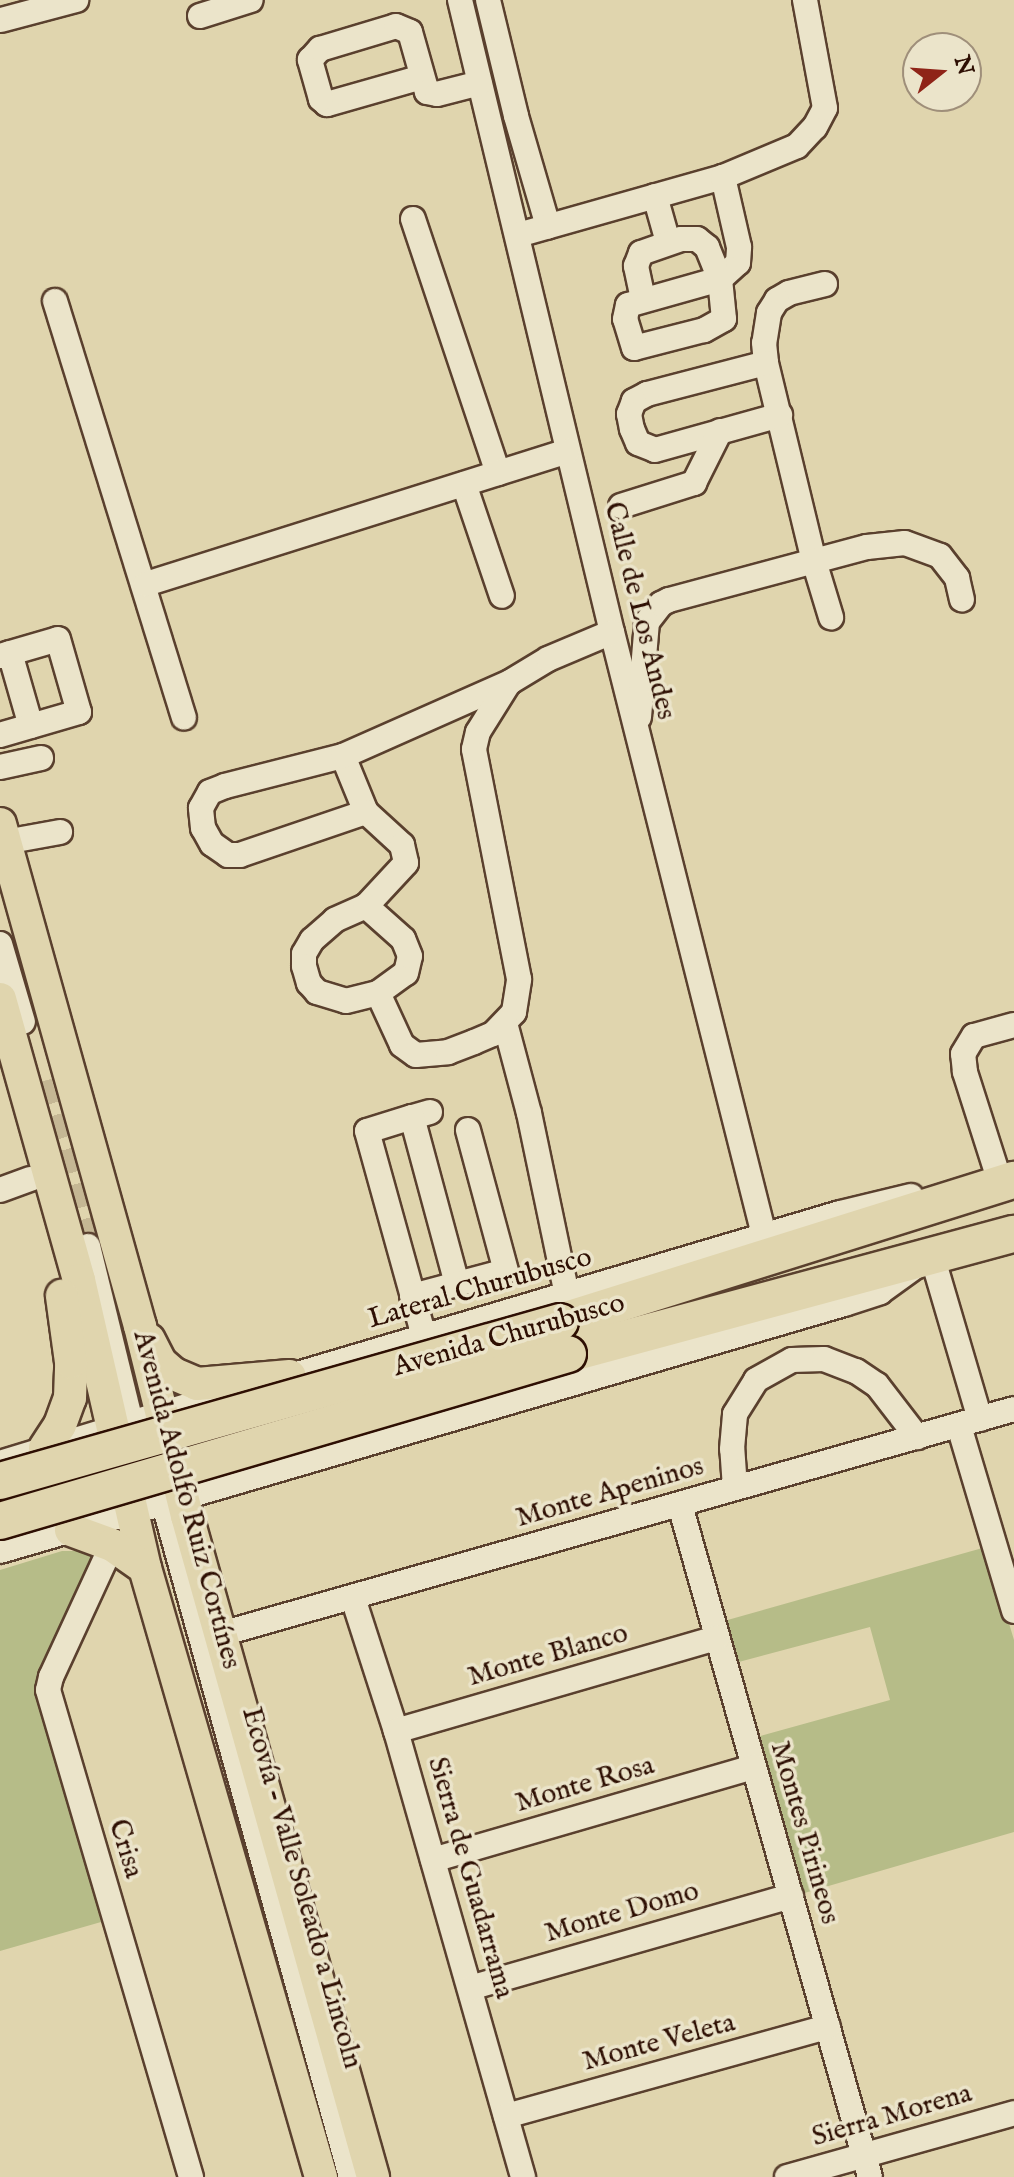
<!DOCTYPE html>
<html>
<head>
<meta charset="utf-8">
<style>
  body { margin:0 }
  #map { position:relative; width:1014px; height:2177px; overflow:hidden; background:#e0d5ae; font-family:"IM FELL English",serif }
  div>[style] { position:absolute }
  .green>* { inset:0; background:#b6bc88 }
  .minor-tunnel>* { height:24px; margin-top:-12px; transform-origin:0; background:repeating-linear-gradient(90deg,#c5b794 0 24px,transparent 0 36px) }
  .roads { filter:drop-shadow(2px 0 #5a402e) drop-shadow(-2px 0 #5a402e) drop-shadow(0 2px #5a402e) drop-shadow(0 -2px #5a402e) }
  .minor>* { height:24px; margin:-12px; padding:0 12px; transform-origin:12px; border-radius:12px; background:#ebe4ca }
  .major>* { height:32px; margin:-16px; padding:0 16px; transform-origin:16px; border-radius:16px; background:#e0d5ae }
  .highway>* { height:36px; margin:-18px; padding:0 18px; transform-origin:18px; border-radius:18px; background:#e0d5ae }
  .bridges { filter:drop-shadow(2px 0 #2e0f03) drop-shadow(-2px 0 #2e0f03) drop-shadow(0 2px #2e0f03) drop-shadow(0 -2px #2e0f03) }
  .highway-bridge>* { height:36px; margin:-18px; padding:0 18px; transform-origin:18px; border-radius:18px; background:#e0d5ae }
  span { translate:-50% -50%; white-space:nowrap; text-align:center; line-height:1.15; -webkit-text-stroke:7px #ebe4ca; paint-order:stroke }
  .street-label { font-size:28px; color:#2e0f03 }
  .north { position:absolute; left:902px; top:32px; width:80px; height:80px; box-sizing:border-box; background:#ebe4ca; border:2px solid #9f8f7a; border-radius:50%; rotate:73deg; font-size:22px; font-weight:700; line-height:32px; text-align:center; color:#2e0f03 }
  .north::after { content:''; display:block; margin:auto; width:28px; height:36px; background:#8f2418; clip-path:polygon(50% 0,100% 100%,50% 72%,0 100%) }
</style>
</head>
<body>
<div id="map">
  <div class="green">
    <i style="clip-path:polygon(986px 1547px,1014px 1640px,1014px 1832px,801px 1894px,757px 1737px,890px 1700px,870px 1627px,735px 1663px,724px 1621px)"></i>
    <i style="clip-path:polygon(62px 1551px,99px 1551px,41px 1678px,101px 1922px,0 1951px,0 1570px)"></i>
  </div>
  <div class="minor-tunnel">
    <i style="left:40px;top:1082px;width:171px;rotate:73.7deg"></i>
  </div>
  <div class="roads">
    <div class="minor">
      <i style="left:460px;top:0;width:650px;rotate:76.48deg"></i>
      <i style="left:612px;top:632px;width:622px;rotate:75.85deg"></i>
      <i style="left:488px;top:0;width:119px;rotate:76.4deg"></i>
      <i style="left:516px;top:116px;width:115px;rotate:73.8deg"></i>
      <i style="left:200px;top:16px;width:53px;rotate:-17.4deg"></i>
      <i style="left:1px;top:20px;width:78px;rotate:-14.9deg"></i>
      <i style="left:422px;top:77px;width:99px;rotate:164.1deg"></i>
      <i style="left:327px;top:104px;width:8px;rotate:-140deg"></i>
      <i style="left:321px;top:99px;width:41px;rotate:-105.8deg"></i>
      <i style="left:310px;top:60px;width:15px;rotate:-48deg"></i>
      <i style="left:320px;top:49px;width:79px;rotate:-16.8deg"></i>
      <i style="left:396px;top:26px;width:15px;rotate:23deg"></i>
      <i style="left:410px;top:32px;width:62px;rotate:74.2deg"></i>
      <i style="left:427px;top:92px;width:10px;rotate:11deg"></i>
      <i style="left:437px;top:94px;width:44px;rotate:-14.3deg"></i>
      <i style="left:655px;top:196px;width:48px;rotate:74.2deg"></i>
      <i style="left:413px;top:219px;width:268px;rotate:71.5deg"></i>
      <i style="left:518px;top:235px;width:213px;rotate:-15.8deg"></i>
      <i style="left:723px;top:177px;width:80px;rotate:-22.7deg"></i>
      <i style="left:797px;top:146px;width:26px;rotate:-47deg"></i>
      <i style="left:815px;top:127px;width:21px;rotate:-62deg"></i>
      <i style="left:825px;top:108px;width:110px;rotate:-100.5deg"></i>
      <i style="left:825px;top:284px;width:37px;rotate:166deg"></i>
      <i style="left:789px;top:293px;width:14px;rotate:150deg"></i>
      <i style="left:777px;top:300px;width:15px;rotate:122deg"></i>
      <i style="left:769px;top:313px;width:30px;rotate:99deg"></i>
      <i style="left:764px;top:343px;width:20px;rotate:84deg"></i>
      <i style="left:766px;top:363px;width:204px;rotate:76.4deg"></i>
      <i style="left:814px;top:561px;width:59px;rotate:73.1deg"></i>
      <i style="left:643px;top:299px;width:34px;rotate:-102deg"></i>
      <i style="left:636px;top:266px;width:14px;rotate:-69deg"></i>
      <i style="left:641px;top:253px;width:42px;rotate:-19.3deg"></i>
      <i style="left:681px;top:239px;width:16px"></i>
      <i style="left:697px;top:239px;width:13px;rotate:39deg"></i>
      <i style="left:707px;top:247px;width:35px;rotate:68deg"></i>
      <i style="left:720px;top:279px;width:40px;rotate:84.3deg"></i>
      <i style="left:724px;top:319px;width:23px;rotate:151deg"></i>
      <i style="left:704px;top:330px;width:72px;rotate:165.6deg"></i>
      <i style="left:634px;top:348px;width:30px;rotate:-107deg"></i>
      <i style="left:625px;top:319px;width:14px;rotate:-78deg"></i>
      <i style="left:628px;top:305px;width:96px;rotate:-15.8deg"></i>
      <i style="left:720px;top:279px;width:24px;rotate:-42deg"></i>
      <i style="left:738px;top:263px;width:16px;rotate:-86deg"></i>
      <i style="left:739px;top:247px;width:72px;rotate:-102.9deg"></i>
      <i style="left:55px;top:301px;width:436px;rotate:72.8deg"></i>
      <i style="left:766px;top:363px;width:123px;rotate:165.4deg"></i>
      <i style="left:647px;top:394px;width:15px;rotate:152deg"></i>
      <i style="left:634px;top:401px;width:14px;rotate:111deg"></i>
      <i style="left:629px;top:414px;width:15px;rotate:79deg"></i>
      <i style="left:632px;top:429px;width:15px;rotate:67deg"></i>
      <i style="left:638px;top:443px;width:18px;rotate:22deg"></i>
      <i style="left:655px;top:450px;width:130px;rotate:-15.6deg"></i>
      <i style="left:464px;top:484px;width:118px;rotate:71.3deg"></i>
      <i style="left:621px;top:506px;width:77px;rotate:-17.5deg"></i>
      <i style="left:694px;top:483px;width:58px;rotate:-63.4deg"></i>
      <i style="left:146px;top:584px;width:442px;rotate:-17.5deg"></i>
      <i style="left:10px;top:653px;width:76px;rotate:74deg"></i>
      <i style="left:0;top:656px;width:60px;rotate:-16.3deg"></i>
      <i style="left:58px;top:639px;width:76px;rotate:74deg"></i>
      <i style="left:79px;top:712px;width:82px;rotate:163.8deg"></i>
      <i style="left:639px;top:717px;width:95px;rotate:-85.2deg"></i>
      <i style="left:647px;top:622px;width:23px;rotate:-52deg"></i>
      <i style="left:661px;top:604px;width:9px;rotate:-27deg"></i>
      <i style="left:669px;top:600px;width:205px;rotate:-15deg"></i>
      <i style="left:867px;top:547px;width:38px;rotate:-6deg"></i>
      <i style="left:905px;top:543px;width:37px;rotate:20deg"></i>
      <i style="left:940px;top:556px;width:28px;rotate:52deg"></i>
      <i style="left:957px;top:578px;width:22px;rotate:77deg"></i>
      <i style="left:343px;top:756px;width:61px;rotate:67.7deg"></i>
      <i style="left:366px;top:812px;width:49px;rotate:42.5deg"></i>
      <i style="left:402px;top:845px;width:18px;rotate:77deg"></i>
      <i style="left:406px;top:863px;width:59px;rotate:132.9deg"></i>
      <i style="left:366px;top:906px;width:34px;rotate:156deg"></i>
      <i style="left:335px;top:920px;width:30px;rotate:139deg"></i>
      <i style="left:312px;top:940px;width:16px;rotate:120deg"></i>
      <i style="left:304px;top:954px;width:12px;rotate:90deg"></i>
      <i style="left:304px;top:966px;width:18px;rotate:74deg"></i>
      <i style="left:309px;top:983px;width:12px;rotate:48deg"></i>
      <i style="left:317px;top:992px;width:30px;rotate:17deg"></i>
      <i style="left:346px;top:1001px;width:33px;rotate:-14deg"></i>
      <i style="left:378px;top:993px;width:34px;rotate:-36deg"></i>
      <i style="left:406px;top:973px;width:17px;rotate:-77deg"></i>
      <i style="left:410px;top:956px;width:18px;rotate:-112deg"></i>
      <i style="left:403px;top:939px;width:50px;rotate:-138.3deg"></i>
      <i style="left:0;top:767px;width:42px;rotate:-12.4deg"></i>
      <i style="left:366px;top:812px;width:133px;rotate:161.2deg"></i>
      <i style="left:240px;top:855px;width:12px;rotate:180deg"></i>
      <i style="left:228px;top:855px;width:19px;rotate:-145deg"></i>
      <i style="left:212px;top:844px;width:18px;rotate:-119deg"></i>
      <i style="left:203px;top:828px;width:20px;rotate:-96deg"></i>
      <i style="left:201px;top:808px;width:18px;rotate:-61deg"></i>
      <i style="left:210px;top:792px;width:16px;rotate:-22deg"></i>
      <i style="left:225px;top:786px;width:122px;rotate:-14.3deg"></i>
      <i style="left:343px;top:756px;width:183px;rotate:-23.9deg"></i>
      <i style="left:510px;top:682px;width:44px;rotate:-31.2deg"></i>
      <i style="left:548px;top:659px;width:69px;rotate:-22.9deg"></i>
      <i style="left:5px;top:842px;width:56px;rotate:-10.3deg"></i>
      <i style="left:0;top:944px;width:81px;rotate:73.6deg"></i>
      <i style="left:378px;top:993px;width:57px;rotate:65.2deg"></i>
      <i style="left:402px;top:1045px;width:17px;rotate:36deg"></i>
      <i style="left:416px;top:1055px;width:32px;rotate:-5deg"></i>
      <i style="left:448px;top:1052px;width:28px;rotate:-21deg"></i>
      <i style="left:474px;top:1042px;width:21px;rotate:-23deg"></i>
      <i style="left:493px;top:1034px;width:30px;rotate:-46deg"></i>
      <i style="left:514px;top:1012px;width:33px;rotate:-81deg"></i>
      <i style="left:519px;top:979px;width:234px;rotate:-101.1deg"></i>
      <i style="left:474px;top:749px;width:17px;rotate:-77deg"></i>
      <i style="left:478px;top:732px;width:57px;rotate:-58deg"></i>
      <i style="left:505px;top:1023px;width:93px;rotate:75.1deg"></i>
      <i style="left:529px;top:1113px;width:186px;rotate:78.2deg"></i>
      <i style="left:430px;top:1112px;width:19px;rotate:164deg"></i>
      <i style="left:412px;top:1117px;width:173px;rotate:74.9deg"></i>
      <i style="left:412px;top:1117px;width:47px;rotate:162.7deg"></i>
      <i style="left:367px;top:1131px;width:214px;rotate:74.5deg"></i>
      <i style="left:1001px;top:1185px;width:119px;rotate:-107.7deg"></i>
      <i style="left:965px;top:1072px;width:18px;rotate:-96deg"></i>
      <i style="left:963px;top:1054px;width:21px;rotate:-59deg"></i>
      <i style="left:974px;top:1036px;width:41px;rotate:-15.4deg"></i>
      <i style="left:0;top:1190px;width:32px;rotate:-20deg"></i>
      <i style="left:88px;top:1246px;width:194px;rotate:76.3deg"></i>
      <i style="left:932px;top:1256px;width:170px;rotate:73.6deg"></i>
      <i style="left:412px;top:1296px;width:97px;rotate:-14.9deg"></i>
      <i style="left:506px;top:1271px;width:146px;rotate:-105.1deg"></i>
      <i style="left:274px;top:1381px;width:590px;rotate:-16.53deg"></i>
      <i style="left:840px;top:1213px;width:73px;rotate:-13.5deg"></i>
      <i style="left:959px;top:1426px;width:193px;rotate:73.4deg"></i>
      <i style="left:0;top:1463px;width:250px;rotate:-17deg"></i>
      <i style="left:735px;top:1488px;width:39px;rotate:-94deg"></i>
      <i style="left:732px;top:1449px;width:35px;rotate:-85deg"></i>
      <i style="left:735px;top:1414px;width:40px;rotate:-58deg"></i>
      <i style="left:756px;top:1380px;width:41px;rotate:-29.1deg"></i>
      <i style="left:792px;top:1360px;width:32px;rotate:-2deg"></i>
      <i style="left:824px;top:1359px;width:34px;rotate:21deg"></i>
      <i style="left:856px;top:1371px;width:25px;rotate:34deg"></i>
      <i style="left:877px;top:1385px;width:66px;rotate:52.4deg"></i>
      <i style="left:160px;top:1490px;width:713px;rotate:74.46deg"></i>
      <i style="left:680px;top:1505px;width:698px;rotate:74.21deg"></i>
      <i style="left:112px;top:1545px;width:145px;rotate:114.8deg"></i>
      <i style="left:51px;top:1677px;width:13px;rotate:103deg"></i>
      <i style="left:48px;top:1690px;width:508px;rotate:73.64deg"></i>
      <i style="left:0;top:1551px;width:879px;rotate:-16.31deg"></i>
      <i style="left:844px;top:1304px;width:38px;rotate:-18deg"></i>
      <i style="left:880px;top:1292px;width:44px;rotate:-35.8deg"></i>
      <i style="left:353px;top:1598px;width:140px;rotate:72.1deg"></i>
      <i style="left:396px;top:1731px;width:464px;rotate:74.1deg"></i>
      <i style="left:221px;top:1634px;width:824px;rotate:-15.84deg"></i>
      <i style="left:396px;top:1731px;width:334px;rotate:-16.2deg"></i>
      <i style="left:433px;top:1860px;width:334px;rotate:-16.2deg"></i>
      <i style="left:470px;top:1988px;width:334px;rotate:-16deg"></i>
      <i style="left:506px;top:2116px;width:334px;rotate:-15.5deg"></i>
      <i style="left:787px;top:2177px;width:236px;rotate:-15.7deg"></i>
    </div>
    <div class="major">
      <i style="left:0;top:824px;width:521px;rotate:74.42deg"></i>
      <i style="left:140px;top:1326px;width:196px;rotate:76.1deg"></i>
      <i style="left:187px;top:1516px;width:687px;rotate:74.28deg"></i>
      <i style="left:0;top:999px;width:292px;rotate:74.3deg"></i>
      <i style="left:79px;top:1280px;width:295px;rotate:77.1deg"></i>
      <i style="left:145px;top:1568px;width:634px;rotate:73.88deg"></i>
      <i style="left:149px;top:1340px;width:25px;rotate:63deg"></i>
      <i style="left:160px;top:1362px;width:18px;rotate:41deg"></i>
      <i style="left:174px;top:1374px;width:25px;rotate:23deg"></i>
      <i style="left:197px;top:1384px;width:93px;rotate:-4.9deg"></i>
      <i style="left:45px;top:1448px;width:27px;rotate:-57deg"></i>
      <i style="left:60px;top:1425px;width:29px;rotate:-70deg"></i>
      <i style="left:70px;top:1398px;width:36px;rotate:-88deg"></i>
      <i style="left:71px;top:1362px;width:67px;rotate:-97.8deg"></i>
      <i style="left:71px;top:1530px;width:44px;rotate:20.1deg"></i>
      <i style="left:112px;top:1545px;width:40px;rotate:34.9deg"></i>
    </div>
    <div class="highway">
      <i style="left:560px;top:1322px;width:476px;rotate:-17.4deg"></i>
      <i style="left:568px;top:1354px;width:462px;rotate:-15.1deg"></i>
    </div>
  </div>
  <div class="bridges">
    <div class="highway-bridge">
      <i style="left:0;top:1481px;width:582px;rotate:-15.85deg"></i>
      <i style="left:0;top:1521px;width:592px;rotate:-16.38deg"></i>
    </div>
  </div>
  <div class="street-label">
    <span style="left:639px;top:611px;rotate:76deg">Calle de Los Andes</span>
    <span style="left:480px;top:1289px;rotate:-16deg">Lateral Churubusco</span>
    <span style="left:509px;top:1336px;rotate:-16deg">Avenida Churubusco</span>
    <span style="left:610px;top:1493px;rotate:-16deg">Monte Apeninos</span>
    <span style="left:186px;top:1500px;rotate:75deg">Avenida Adolfo Ruiz Cortínes</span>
    <span style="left:548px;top:1656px;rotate:-16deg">Monte Blanco</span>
    <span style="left:585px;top:1785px;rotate:-16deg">Monte Rosa</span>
    <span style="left:804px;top:1833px;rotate:74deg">Montes Pirineos</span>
    <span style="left:125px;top:1849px;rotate:73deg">Crisa</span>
    <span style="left:470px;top:1878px;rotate:74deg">Sierra de Guadarrama</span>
    <span style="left:301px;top:1888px;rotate:74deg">Ecovía - Valle Soleado a Lincoln</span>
    <span style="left:622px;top:1913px;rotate:-16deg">Monte Domo</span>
    <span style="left:659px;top:2043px;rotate:-15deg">Monte Veleta</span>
    <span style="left:892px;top:2116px;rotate:-16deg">Sierra Morena</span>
  </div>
  <div class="north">N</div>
</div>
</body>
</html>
